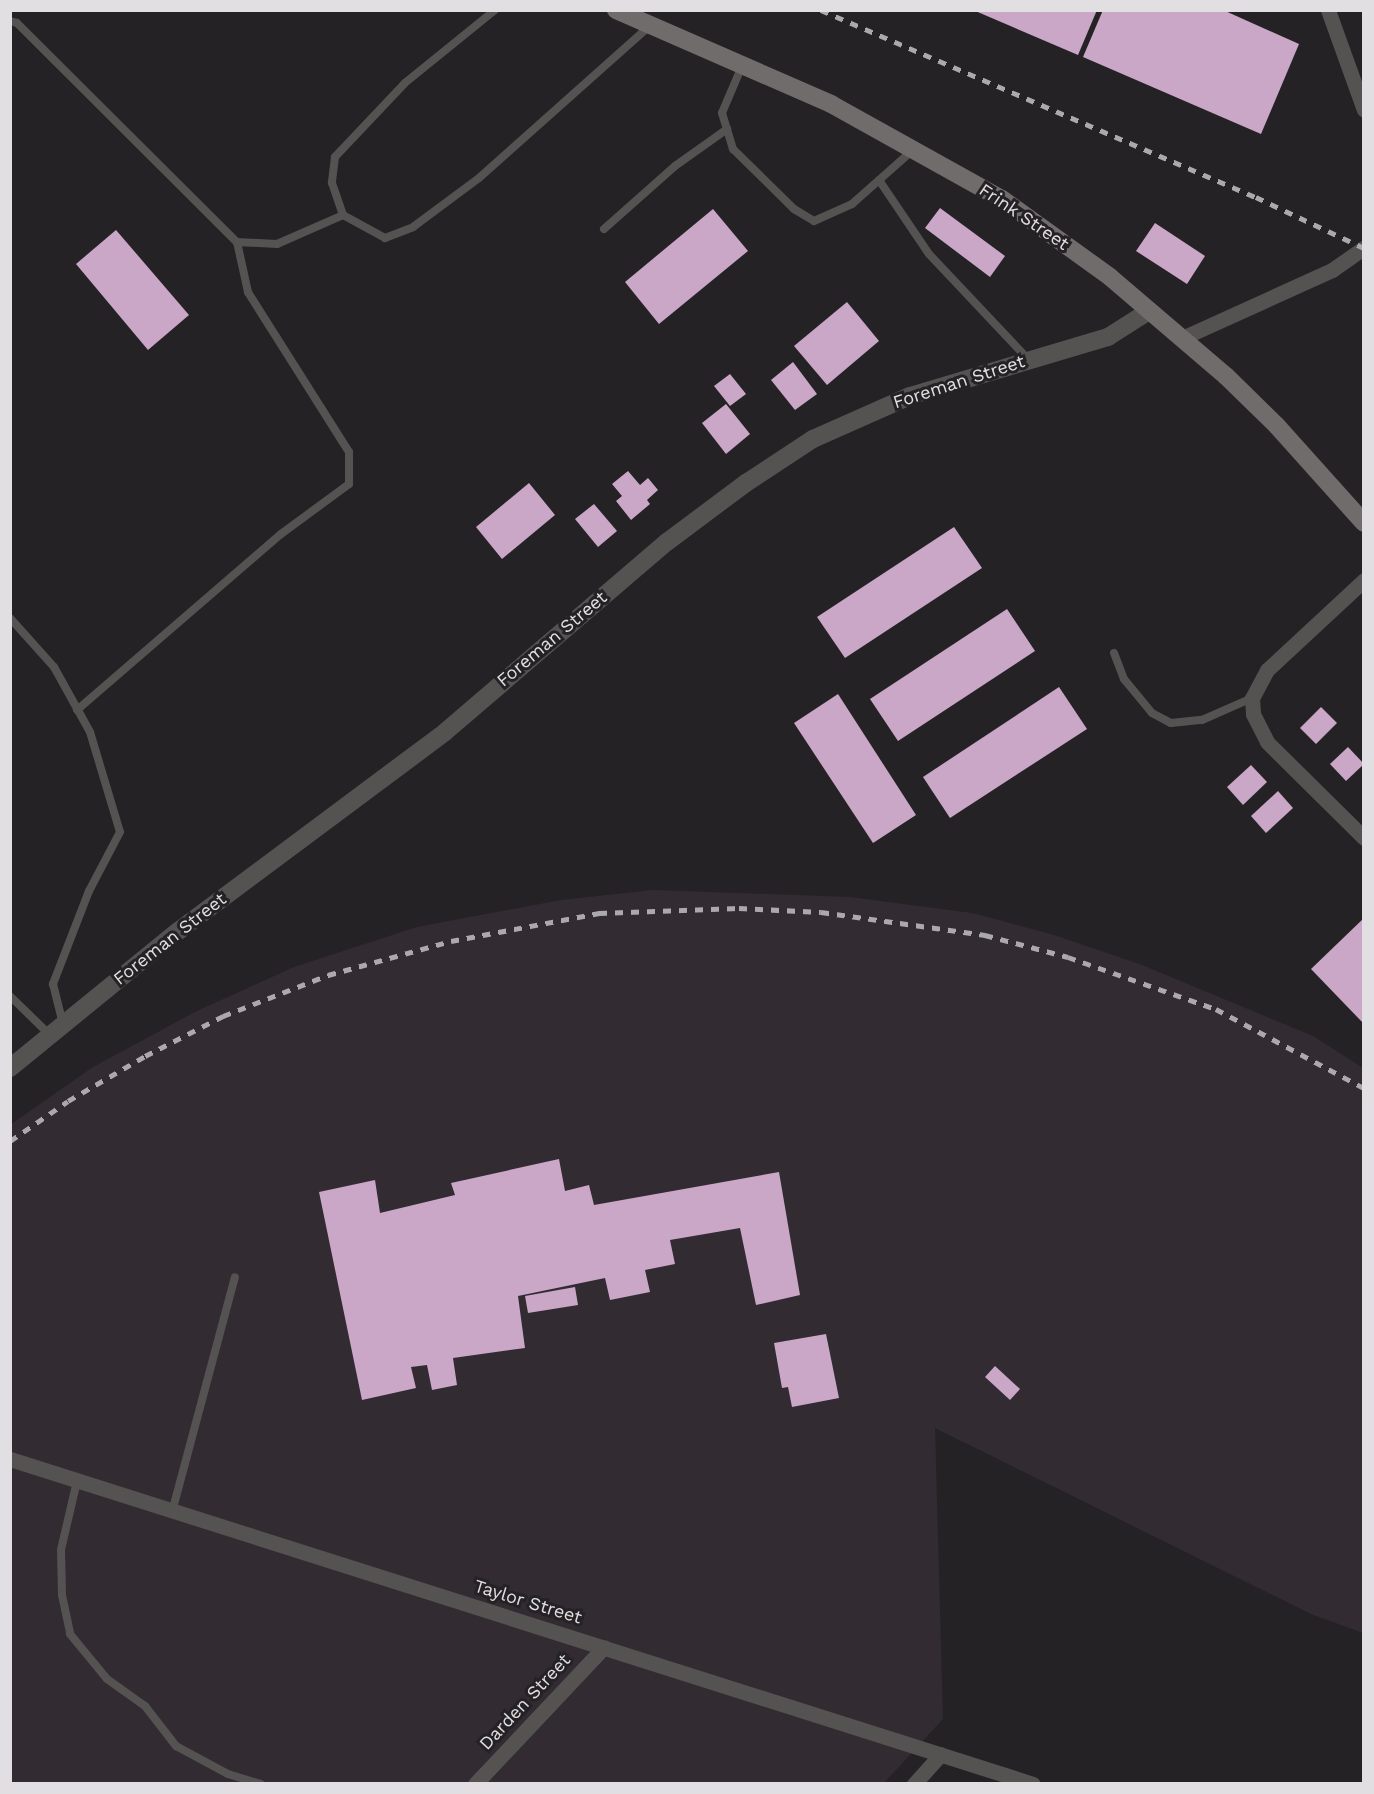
<!DOCTYPE html>
<html>
<head>
<meta charset="utf-8">
<style>
  body { margin:0 }
  #map { position:relative; width:1374px; height:1794px; overflow:hidden; background:#252225; font-family:"Work Sans",sans-serif }
  div>[style] { position:absolute }
  .built>* { inset:0; background:#332b32 }
  .building>* { inset:0; background:#caa7c7 }
  .service>* { height:8px; margin:-4px; padding:0 4px; transform-origin:4px; border-radius:4px; background:#555252 }
  .minor>* { height:15px; margin:-7.5px; padding:0 7.5px; transform-origin:7.5px; border-radius:7.5px; background:#555252 }
  .tertiary>* { height:18px; margin:-9px; padding:0 9px; transform-origin:9px; border-radius:9px; background:#555252 }
  .secondary>* { height:18px; margin:-9px; padding:0 9px; transform-origin:9px; border-radius:9px; background:#706c6c }
  .rail>* { height:4.5px; margin-top:-2.25px; transform-origin:0; background:repeating-linear-gradient(90deg,#aba9ab 0 8px,transparent 0 16px) }
  span { translate:-50% -50%; white-space:nowrap; text-align:center; line-height:1.15; -webkit-text-stroke:6px #252225; paint-order:stroke }
  .street-label { font-size:18px; color:#e1dfe1 }
  .frame { position:absolute; inset:0; border:12px solid #e1dfe1; pointer-events:none }
</style>
</head>
<body>
<div id="map">
  <div class="built">
    <i style="clip-path:polygon(653px 890px,850px 897px,972px 913px,1054px 935px,1142px 965px,1313px 1036px,1363px 1068px,1363px 1633px,1311px 1614px,935px 1428px,943px 1719px,884px 1783px,11px 1783px,10px 1125px,93px 1067px,197px 1011px,294px 967px,417px 927px,561px 900px)"></i>
  </div>
  <div class="building">
    <i style="clip-path:polygon(973px 10px,1097px 10px,1078px 55px)"></i>
    <i style="clip-path:polygon(1103px 10px,1223px 10px,1299px 44px,1261px 134px,1083px 57px)"></i>
    <i style="clip-path:polygon(940px 208px,1005px 256px,990px 277px,925px 228px)"></i>
    <i style="clip-path:polygon(713px 209px,748px 251px,659px 324px,625px 282px)"></i>
    <i style="clip-path:polygon(1155px 223px,1205px 256px,1187px 284px,1136px 251px)"></i>
    <i style="clip-path:polygon(116px 230px,189px 315px,148px 350px,76px 264px)"></i>
    <i style="clip-path:polygon(847px 302px,879px 341px,827px 385px,794px 346px)"></i>
    <i style="clip-path:polygon(793px 362px,817px 394px,795px 410px,771px 380px)"></i>
    <i style="clip-path:polygon(730px 374px,746px 394px,730px 406px,714px 386px)"></i>
    <i style="clip-path:polygon(726px 404px,750px 434px,726px 454px,702px 423px)"></i>
    <i style="clip-path:polygon(628px 471px,640px 485px,648px 478px,658px 490px,647px 500px,650px 504px,631px 520px,616px 501px,622px 496px,612px 484px)"></i>
    <i style="clip-path:polygon(529px 483px,555px 515px,502px 559px,476px 527px)"></i>
    <i style="clip-path:polygon(594px 504px,617px 531px,598px 547px,575px 519px)"></i>
    <i style="clip-path:polygon(954px 527px,982px 568px,845px 658px,817px 617px)"></i>
    <i style="clip-path:polygon(1007px 609px,1035px 651px,898px 741px,870px 699px)"></i>
    <i style="clip-path:polygon(1059px 687px,1087px 729px,950px 818px,923px 777px)"></i>
    <i style="clip-path:polygon(838px 694px,916px 815px,873px 843px,794px 723px)"></i>
    <i style="clip-path:polygon(1321px 707px,1337px 723px,1316px 744px,1300px 728px)"></i>
    <i style="clip-path:polygon(1348px 747px,1364px 764px,1346px 781px,1330px 764px)"></i>
    <i style="clip-path:polygon(1251px 765px,1267px 782px,1243px 805px,1227px 787px)"></i>
    <i style="clip-path:polygon(1278px 791px,1293px 808px,1266px 833px,1251px 816px)"></i>
    <i style="clip-path:polygon(1364px 918px,1364px 1024px,1311px 969px)"></i>
    <i style="clip-path:polygon(559px 1159px,565px 1191px,589px 1185px,594px 1205px,779px 1172px,800px 1295px,756px 1305px,740px 1228px,670px 1240px,675px 1264px,645px 1270px,650px 1292px,610px 1300px,605px 1278px,518px 1296px,525px 1348px,453px 1358px,457px 1385px,432px 1390px,427px 1365px,411px 1367px,416px 1388px,362px 1400px,319px 1192px,375px 1180px,380px 1213px,455px 1195px,451px 1183px)"></i>
    <i style="clip-path:polygon(575px 1287px,578px 1305px,528px 1313px,525px 1296px)"></i>
    <i style="clip-path:polygon(826px 1334px,839px 1398px,792px 1407px,788px 1387px,782px 1388px,774px 1343px)"></i>
    <i style="clip-path:polygon(995px 1366px,1020px 1389px,1010px 1400px,985px 1377px)"></i>
  </div>
  <div class="service">
    <i style="left:495px;top:10px;width:116px;rotate:141deg"></i>
    <i style="left:405px;top:83px;width:102px;rotate:133.4deg"></i>
    <i style="left:335px;top:157px;width:26px;rotate:97deg"></i>
    <i style="left:332px;top:183px;width:34px;rotate:71deg"></i>
    <i style="left:343px;top:215px;width:48px;rotate:28.7deg"></i>
    <i style="left:385px;top:238px;width:30px;rotate:-21deg"></i>
    <i style="left:413px;top:227px;width:82px;rotate:-36.6deg"></i>
    <i style="left:479px;top:178px;width:230px;rotate:-41.7deg"></i>
    <i style="left:10px;top:21px;width:7px;rotate:16deg"></i>
    <i style="left:17px;top:23px;width:310px;rotate:44.9deg"></i>
    <i style="left:237px;top:242px;width:40px;rotate:2.9deg"></i>
    <i style="left:277px;top:244px;width:72px;rotate:-23.7deg"></i>
    <i style="left:742px;top:66px;width:51px;rotate:113.1deg"></i>
    <i style="left:722px;top:113px;width:38px;rotate:73deg"></i>
    <i style="left:733px;top:149px;width:86px;rotate:44.5deg"></i>
    <i style="left:794px;top:209px;width:23px;rotate:31deg"></i>
    <i style="left:814px;top:221px;width:42px;rotate:-24.1deg"></i>
    <i style="left:852px;top:204px;width:83px;rotate:-41.6deg"></i>
    <i style="left:879px;top:180px;width:89px;rotate:56deg"></i>
    <i style="left:929px;top:254px;width:144px;rotate:46.7deg"></i>
    <i style="left:604px;top:229px;width:95px;rotate:-41.6deg"></i>
    <i style="left:675px;top:166px;width:64px;rotate:-35.4deg"></i>
    <i style="left:10px;top:618px;width:66px;rotate:48.1deg"></i>
    <i style="left:54px;top:667px;width:74px;rotate:61deg"></i>
    <i style="left:90px;top:732px;width:104px;rotate:73.3deg"></i>
    <i style="left:120px;top:832px;width:67px;rotate:117.7deg"></i>
    <i style="left:89px;top:891px;width:100px;rotate:111.2deg"></i>
    <i style="left:53px;top:984px;width:41px;rotate:76deg"></i>
    <i style="left:1114px;top:653px;width:28px;rotate:69deg"></i>
    <i style="left:1124px;top:679px;width:44px;rotate:50.5deg"></i>
    <i style="left:1152px;top:713px;width:21px;rotate:28deg"></i>
    <i style="left:1171px;top:723px;width:31px;rotate:-6deg"></i>
    <i style="left:1202px;top:720px;width:55px;rotate:-23.7deg"></i>
    <i style="left:77px;top:710px;width:269px;rotate:-40.8deg"></i>
    <i style="left:281px;top:534px;width:84px;rotate:-36.3deg"></i>
    <i style="left:349px;top:484px;width:32px;rotate:-90deg"></i>
    <i style="left:349px;top:452px;width:189px;rotate:-122.3deg"></i>
    <i style="left:248px;top:292px;width:51px;rotate:-102.4deg"></i>
    <i style="left:10px;top:996px;width:56px;rotate:44.3deg"></i>
    <i style="left:77px;top:1481px;width:71px;rotate:103.1deg"></i>
    <i style="left:61px;top:1550px;width:45px;rotate:88.7deg"></i>
    <i style="left:62px;top:1595px;width:40px;rotate:78deg"></i>
    <i style="left:70px;top:1634px;width:58px;rotate:50.6deg"></i>
    <i style="left:107px;top:1679px;width:47px;rotate:35.4deg"></i>
    <i style="left:145px;top:1706px;width:51px;rotate:52.2deg"></i>
    <i style="left:176px;top:1746px;width:59px;rotate:28.3deg"></i>
    <i style="left:228px;top:1774px;width:34px;rotate:17deg"></i>
    <i style="left:172px;top:1512px;width:243px;rotate:-75deg"></i>
  </div>
  <div class="minor">
    <i style="left:1328px;top:10px;width:106px;rotate:70.2deg"></i>
    <i style="left:1182px;top:338px;width:165px;rotate:-24.4deg"></i>
    <i style="left:1332px;top:270px;width:39px;rotate:-35deg"></i>
    <i style="left:1364px;top:580px;width:132px;rotate:137.1deg"></i>
    <i style="left:1267px;top:670px;width:32px;rotate:118deg"></i>
    <i style="left:1252px;top:698px;width:16px;rotate:86deg"></i>
    <i style="left:1253px;top:714px;width:31px;rotate:63deg"></i>
    <i style="left:1267px;top:742px;width:136px;rotate:44.7deg"></i>
    <i style="left:10px;top:1459px;width:1073px;rotate:17.62deg"></i>
    <i style="left:475px;top:1784px;width:188px;rotate:-46.7deg"></i>
    <i style="left:914px;top:1784px;width:40px;rotate:-48deg"></i>
  </div>
  <div class="tertiary">
    <i style="left:10px;top:1068px;width:215px;rotate:-39.2deg"></i>
    <i style="left:177px;top:932px;width:334px;rotate:-36.7deg"></i>
    <i style="left:445px;top:732px;width:292px;rotate:-40.6deg"></i>
    <i style="left:667px;top:542px;width:99px;rotate:-36.8deg"></i>
    <i style="left:746px;top:483px;width:80px;rotate:-33.3deg"></i>
    <i style="left:813px;top:439px;width:106px;rotate:-23.9deg"></i>
    <i style="left:910px;top:396px;width:207px;rotate:-16.6deg"></i>
    <i style="left:1108px;top:337px;width:49px;rotate:-32.4deg"></i>
  </div>
  <div class="secondary">
    <i style="left:616px;top:10px;width:235px;rotate:23.6deg"></i>
    <i style="left:831px;top:104px;width:196px;rotate:29.1deg"></i>
    <i style="left:1002px;top:199px;width:133px;rotate:35.8deg"></i>
    <i style="left:1110px;top:277px;width:153px;rotate:40.5deg"></i>
    <i style="left:1226px;top:376px;width:71px;rotate:44.4deg"></i>
    <i style="left:1277px;top:426px;width:130px;rotate:48.1deg"></i>
  </div>
  <div class="rail">
    <i style="left:821px;top:10px;width:473px;rotate:23.3deg"></i>
    <i style="left:1256px;top:197px;width:119px;rotate:25.3deg"></i>
    <i style="left:10px;top:1141px;width:70px;rotate:-34.6deg"></i>
    <i style="left:68px;top:1101px;width:89px;rotate:-30.3deg"></i>
    <i style="left:145px;top:1056px;width:88px;rotate:-27.1deg"></i>
    <i style="left:223px;top:1016px;width:113px;rotate:-21.3deg"></i>
    <i style="left:328px;top:975px;width:128px;rotate:-15.5deg"></i>
    <i style="left:451px;top:941px;width:151px;rotate:-10.7deg"></i>
    <i style="left:599px;top:913px;width:140px;rotate:-2deg"></i>
    <i style="left:739px;top:908px;width:82px;rotate:2.8deg"></i>
    <i style="left:821px;top:912px;width:166px;rotate:8deg"></i>
    <i style="left:985px;top:935px;width:86px;rotate:14.8deg"></i>
    <i style="left:1068px;top:957px;width:157px;rotate:19.4deg"></i>
    <i style="left:1216px;top:1009px;width:168px;rotate:28.1deg"></i>
  </div>
  <div class="street-label">
    <span style="left:1024px;top:217px;rotate:34deg">Frink Street</span>
    <span style="left:959px;top:382px;rotate:-18deg">Foreman Street</span>
    <span style="left:552px;top:639px;rotate:-40deg">Foreman Street</span>
    <span style="left:170px;top:939px;rotate:-38deg">Foreman Street</span>
    <span style="left:528px;top:1602px;rotate:17deg">Taylor Street</span>
    <span style="left:525px;top:1702px;rotate:-47deg">Darden Street</span>
  </div>
  <div class="frame"></div>
</div>
</body>
</html>
